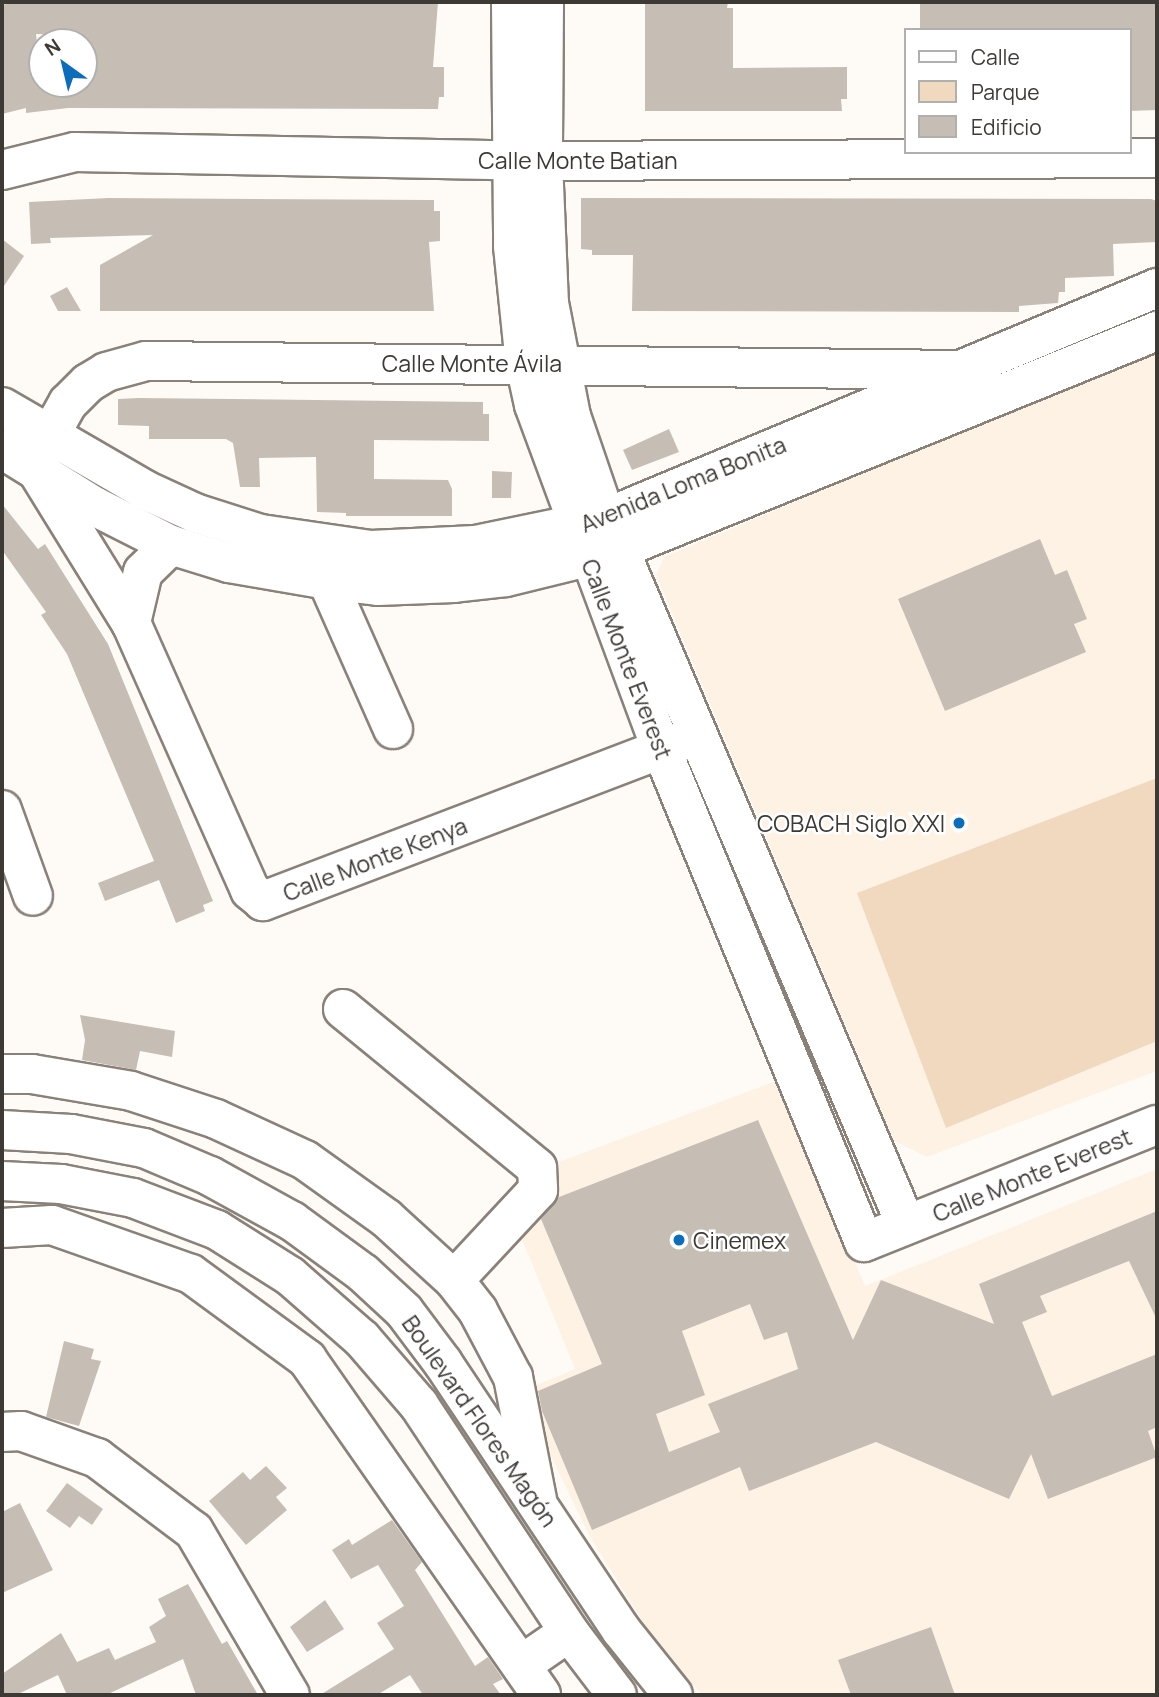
<!DOCTYPE html>
<html>
<head>
<meta charset="utf-8">
<style>
  body { margin:0 }
  #map { position:relative; width:1159px; height:1697px; overflow:hidden; background:#fefbf7; font-family:Manrope,sans-serif }
  div>[style] { position:absolute }
  .built>* { inset:0; background:#fef2e5 }
  .green>* { inset:0; background:#f1d9c0 }
  .building>* { inset:0; background:#c6beb4 }
  .roads { filter:drop-shadow(2px 0 #8a8279) drop-shadow(-2px 0 #8a8279) drop-shadow(0 2px #8a8279) drop-shadow(0 -2px #8a8279) }
  .minor>* { height:38px; margin:-19px; padding:0 19px; transform-origin:19px; border-radius:19px; background:#fff }
  .major>* { height:38px; margin:-19px; padding:0 19px; transform-origin:19px; border-radius:19px; background:#fff }
  .dots>* { width:19px; height:19px; translate:-50% -50%; box-sizing:border-box; border:4px solid #fff; border-radius:50% }
  span { translate:-50% -50%; white-space:nowrap; text-align:center; line-height:1.15; -webkit-text-stroke:5px #fff; paint-order:stroke }
  .street-label { font-size:23px; color:#3d3935 }
  .poi-label { font-size:23px; color:#3d3935 }
  .right { translate:-100% -50%; text-align:right }
  .left { translate:0 -50%; text-align:left }
  .frame { position:absolute; inset:0; border:4px solid #3d3935; pointer-events:none }
  .legend { position:absolute; left:904px; top:28px; width:228px; height:126px; box-sizing:border-box; background:#fff; border:2px solid #b1b0ae; margin:0; padding:9px 12px; list-style:none; font-size:21px; color:#3d3935 }
  .legend li { display:flex; align-items:center; gap:14px; height:35px }
  .legend b { width:35px; border:2px solid #b1b0ae }
  .north { position:absolute; left:28px; top:28px; width:70px; height:70px; box-sizing:border-box; background:#fff; border:2px solid #b1b0ae; border-radius:50%; rotate:326deg; font-size:19px; font-weight:700; line-height:28px; text-align:center; color:#3d3935 }
  .north::after { content:''; display:block; margin:auto; width:24px; height:32px; background:#0c6dba; clip-path:polygon(50% 0,100% 100%,50% 72%,0 100%) }
</style>
</head>
<body>
<div id="map">
  <div class="built">
    <i style="clip-path:polygon(1157px 350px,1157px 1071px,927px 1157px,894px 1141px,656px 575px,664px 557px)"></i>
    <i style="clip-path:polygon(779px 1080px,865px 1286px,1157px 1169px,1157px 1695px,703px 1695px,661px 1651px,589px 1535px,520px 1392px,575px 1369px,513px 1217px,559px 1162px)"></i>
  </div>
  <div class="green">
    <i style="clip-path:polygon(1157px 778px,1157px 1041px,946px 1128px,857px 893px)"></i>
  </div>
  <div class="building">
    <i style="clip-path:polygon(evenodd,16px 2px,438px 2px,433px 67px,444px 67px,444px 97px,439px 97px,438px 109px,68px 108px,26px 113px,26px 108px,2px 114px,2px 5px,16px 2px,36px 34px,84px 36px,84px 84px,42px 84px,36px 34px)"></i>
    <i style="clip-path:polygon(645px 2px,728px 2px,727px 8px,733px 8px,733px 68px,847px 67px,847px 99px,841px 99px,842px 111px,645px 111px)"></i>
    <i style="clip-path:polygon(920px 2px,1157px 2px,1157px 110px,1129px 111px,1129px 30px,920px 30px)"></i>
    <i style="clip-path:polygon(108px 198px,434px 200px,434px 211px,440px 211px,440px 241px,429px 242px,434px 311px,100px 311px,100px 265px,153px 235px,50px 238px,51px 243px,31px 244px,29px 202px)"></i>
    <i style="clip-path:polygon(581px 198px,1151px 199px,1157px 201px,1157px 242px,1113px 244px,1114px 276px,1065px 278px,1065px 292px,1059px 292px,1058px 303px,1019px 306px,1019px 312px,632px 311px,633px 255px,592px 255px,592px 250px,581px 249px)"></i>
    <i style="clip-path:polygon(2px 239px,24px 256px,2px 289px)"></i>
    <i style="clip-path:polygon(67px 287px,81px 311px,58px 311px,50px 296px)"></i>
    <i style="clip-path:polygon(138px 398px,483px 402px,483px 414px,489px 414px,489px 441px,374px 440px,374px 479px,448px 480px,452px 489px,452px 516px,346px 516px,346px 513px,317px 512px,316px 457px,259px 458px,260px 487px,240px 487px,233px 443px,226px 439px,149px 439px,149px 426px,118px 425px,118px 399px)"></i>
    <i style="clip-path:polygon(669px 429px,679px 452px,632px 470px,623px 450px)"></i>
    <i style="clip-path:polygon(492px 471px,512px 472px,511px 498px,492px 498px)"></i>
    <i style="clip-path:polygon(2px 504px,38px 549px,45px 544px,108px 644px,213px 901px,203px 905px,205px 911px,176px 923px,159px 880px,105px 901px,98px 883px,154px 861px,67px 654px,41px 615px,46px 612px,2px 550px)"></i>
    <i style="clip-path:polygon(1040px 539px,1055px 575px,1067px 570px,1087px 619px,1074px 624px,1086px 652px,945px 711px,898px 599px)"></i>
    <i style="clip-path:polygon(80px 1015px,175px 1031px,172px 1057px,140px 1051px,136px 1070px,82px 1060px,85px 1040px)"></i>
    <i style="clip-path:polygon(evenodd,758px 1120px,853px 1340px,881px 1280px,994px 1324px,979px 1284px,1157px 1211px,1157px 1320px,1129px 1261px,1040px 1296px,1047px 1312px,1022px 1322px,1052px 1396px,1157px 1354px,1157px 1427px,1148px 1431px,1157px 1457px,1048px 1499px,1031px 1454px,1009px 1499px,876px 1442px,749px 1491px,740px 1467px,592px 1530px,542px 1411px,538px 1391px,602px 1364px,541px 1219px,559px 1197px,758px 1120px,750px 1304px,764px 1340px,787px 1332px,798px 1369px,708px 1404px,720px 1432px,669px 1452px,656px 1414px,705px 1395px,682px 1331px,750px 1304px)"></i>
    <i style="clip-path:polygon(64px 1341px,94px 1349px,91px 1359px,101px 1361px,79px 1426px,46px 1417px)"></i>
    <i style="clip-path:polygon(266px 1466px,287px 1488px,276px 1497px,287px 1510px,246px 1545px,209px 1501px,243px 1472px,250px 1480px)"></i>
    <i style="clip-path:polygon(67px 1483px,103px 1509px,92px 1525px,79px 1516px,70px 1528px,46px 1511px)"></i>
    <i style="clip-path:polygon(20px 1503px,53px 1570px,2px 1593px,2px 1512px)"></i>
    <i style="clip-path:polygon(392px 1520px,422px 1562px,415px 1570px,475px 1666px,488px 1657px,503px 1679px,493px 1684px,501px 1695px,423px 1695px,410px 1675px,377px 1695px,320px 1695px,394px 1649px,377px 1623px,404px 1606px,378px 1565px,351px 1579px,332px 1550px,349px 1539px,352px 1545px)"></i>
    <i style="clip-path:polygon(188px 1584px,222px 1644px,227px 1641px,258px 1695px,196px 1695px,183px 1659px,106px 1695px,67px 1695px,58px 1675px,16px 1695px,2px 1695px,2px 1674px,61px 1633px,77px 1662px,109px 1648px,115px 1660px,156px 1642px,149px 1627px,166px 1616px,158px 1599px)"></i>
    <i style="clip-path:polygon(325px 1600px,344px 1629px,307px 1652px,290px 1627px)"></i>
    <i style="clip-path:polygon(931px 1627px,955px 1695px,851px 1695px,838px 1660px)"></i>
  </div>
  <div class="roads">
    <div class="minor">
      <i style="left:511px;top:2px;width:244px;rotate:89.5deg"></i>
      <i style="left:513px;top:246px;width:119px;rotate:84.2deg"></i>
      <i style="left:525px;top:364px;width:42px;rotate:77.6deg"></i>
      <i style="left:534px;top:405px;width:366px;rotate:69.7deg"></i>
      <i style="left:661px;top:748px;width:534px;rotate:67.66deg"></i>
      <i style="left:864px;top:1242px;width:315px;rotate:-21.8deg"></i>
      <i style="left:544px;top:2px;width:159px;rotate:90.4deg"></i>
      <i style="left:543px;top:161px;width:142px;rotate:87.6deg"></i>
      <i style="left:549px;top:303px;width:115px;rotate:79deg"></i>
      <i style="left:571px;top:416px;width:108px;rotate:71.1deg"></i>
      <i style="left:606px;top:518px;width:768px;rotate:67.01deg"></i>
      <i style="left:2px;top:170px;width:75px;rotate:-13.9deg"></i>
      <i style="left:75px;top:152px;width:468px;rotate:1.1deg"></i>
      <i style="left:543px;top:161px;width:614px;rotate:-0.28deg"></i>
      <i style="left:327px;top:580px;width:163px;rotate:66.1deg"></i>
      <i style="left:131px;top:623px;width:52px;rotate:-76.8deg"></i>
      <i style="left:143px;top:572px;width:39px;rotate:-44deg"></i>
      <i style="left:698px;top:735px;width:466px;rotate:159.1deg"></i>
      <i style="left:263px;top:901px;width:17px;rotate:-140deg"></i>
      <i style="left:250px;top:890px;width:292px;rotate:-114deg"></i>
      <i style="left:131px;top:623px;width:181px;rotate:-121.7deg"></i>
      <i style="left:36px;top:469px;width:35px;rotate:-68deg"></i>
      <i style="left:49px;top:437px;width:39px;rotate:-61deg"></i>
      <i style="left:68px;top:403px;width:28px;rotate:-45deg"></i>
      <i style="left:88px;top:383px;width:21px;rotate:-31deg"></i>
      <i style="left:106px;top:372px;width:41px;rotate:-15.4deg"></i>
      <i style="left:146px;top:361px;width:817px;rotate:0.63deg"></i>
      <i style="left:2px;top:810px;width:91px;rotate:70.2deg"></i>
      <i style="left:343px;top:1009px;width:251px;rotate:39.3deg"></i>
      <i style="left:537px;top:1168px;width:22px;rotate:87deg"></i>
      <i style="left:538px;top:1190px;width:123px;rotate:133deg"></i>
      <i style="left:2px;top:1074px;width:30px"></i>
      <i style="left:32px;top:1074px;width:100px;rotate:9.7deg"></i>
      <i style="left:131px;top:1091px;width:89px;rotate:18.2deg"></i>
      <i style="left:216px;top:1119px;width:98px;rotate:24.7deg"></i>
      <i style="left:305px;top:1160px;width:100px;rotate:35.6deg"></i>
      <i style="left:386px;top:1218px;width:92px;rotate:42.4deg"></i>
      <i style="left:454px;top:1280px;width:39px;rotate:52deg"></i>
      <i style="left:478px;top:1311px;width:75px;rotate:62.1deg"></i>
      <i style="left:513px;top:1377px;width:124px;rotate:78.9deg"></i>
      <i style="left:2px;top:1228px;width:50px;rotate:-3.4deg"></i>
      <i style="left:52px;top:1225px;width:147px;rotate:19.4deg"></i>
      <i style="left:191px;top:1274px;width:144px;rotate:36.2deg"></i>
      <i style="left:307px;top:1359px;width:409px;rotate:55.1deg"></i>
      <i style="left:2px;top:1432px;width:19px;rotate:-3deg"></i>
      <i style="left:21px;top:1431px;width:81px;rotate:19.6deg"></i>
      <i style="left:97px;top:1458px;width:121px;rotate:37deg"></i>
      <i style="left:194px;top:1531px;width:190px;rotate:59.7deg"></i>
      <i style="left:521px;top:1665px;width:58px;rotate:-34.5deg"></i>
    </div>
    <div class="major">
      <i style="left:2px;top:407px;width:165px;rotate:30.1deg"></i>
      <i style="left:145px;top:490px;width:55px;rotate:24.7deg"></i>
      <i style="left:195px;top:513px;width:69px;rotate:17.7deg"></i>
      <i style="left:261px;top:534px;width:111px;rotate:8.3deg"></i>
      <i style="left:371px;top:550px;width:104px;rotate:-2.8deg"></i>
      <i style="left:475px;top:545px;width:134px;rotate:-11.6deg"></i>
      <i style="left:606px;top:518px;width:597px;rotate:-22.66deg"></i>
      <i style="left:2px;top:449px;width:108px;rotate:31.8deg"></i>
      <i style="left:94px;top:506px;width:86px;rotate:26.9deg"></i>
      <i style="left:171px;top:545px;width:61px;rotate:17.2deg"></i>
      <i style="left:229px;top:563px;width:99px;rotate:9.8deg"></i>
      <i style="left:327px;top:580px;width:51px;rotate:6.7deg"></i>
      <i style="left:378px;top:586px;width:76px;rotate:-2.3deg"></i>
      <i style="left:454px;top:583px;width:52px;rotate:-6.6deg"></i>
      <i style="left:506px;top:577px;width:117px;rotate:-13.8deg"></i>
      <i style="left:620px;top:549px;width:580px;rotate:-22.1deg"></i>
      <i style="left:2px;top:1130px;width:69px;rotate:3.3deg"></i>
      <i style="left:71px;top:1134px;width:74px;rotate:10.9deg"></i>
      <i style="left:144px;top:1148px;width:72px;rotate:23deg"></i>
      <i style="left:210px;top:1176px;width:94px;rotate:28.8deg"></i>
      <i style="left:292px;top:1221px;width:88px;rotate:36.2deg"></i>
      <i style="left:363px;top:1273px;width:56px;rotate:42.8deg"></i>
      <i style="left:404px;top:1311px;width:65px;rotate:53.1deg"></i>
      <i style="left:443px;top:1363px;width:321px;rotate:56.3deg"></i>
      <i style="left:621px;top:1630px;width:83px;rotate:51.3deg"></i>
      <i style="left:2px;top:1181px;width:59px;rotate:2.9deg"></i>
      <i style="left:61px;top:1184px;width:73px;rotate:11deg"></i>
      <i style="left:133px;top:1198px;width:90px;rotate:20.9deg"></i>
      <i style="left:217px;top:1230px;width:86px;rotate:32.2deg"></i>
      <i style="left:290px;top:1276px;width:96px;rotate:41.2deg"></i>
      <i style="left:362px;top:1339px;width:87px;rotate:49.2deg"></i>
      <i style="left:419px;top:1405px;width:272px;rotate:56.5deg"></i>
      <i style="left:569px;top:1632px;width:79px;rotate:52.7deg"></i>
    </div>
  </div>
  <div class="dots">
    <i style="left:959px;top:823px;background:#0c6dba"></i>
    <i style="left:679px;top:1240px;background:#0c6dba"></i>
  </div>
  <div class="street-label">
    <span style="left:578px;top:160px">Calle Monte Batian</span>
    <span style="left:472px;top:363px">Calle Monte Ávila</span>
    <span style="left:683px;top:484px;rotate:-22deg">Avenida Loma Bonita</span>
    <span style="left:627px;top:659px;rotate:69deg">Calle Monte Everest</span>
    <span style="left:375px;top:859px;rotate:-21deg">Calle Monte Kenya</span>
    <span style="left:1032px;top:1175px;rotate:-22deg">Calle Monte Everest</span>
    <span style="left:480px;top:1421px;rotate:55deg">Boulevard Flores Magón</span>
  </div>
  <div class="poi-label">
    <span class="right" style="left:945px;top:823px">COBACH Siglo XXI</span>
    <span class="left" style="left:693px;top:1240px">Cinemex</span>
  </div>
  <div class="frame"></div>
  <ul class="legend">
  <li><b style="height:9px;background:#fff"></b>Calle</li>
  <li><b style="height:19px;background:#f1d9c0"></b>Parque</li>
  <li><b style="height:19px;background:#c6beb4"></b>Edificio</li>
  </ul>
  <div class="north">N</div>
</div>
</body>
</html>
